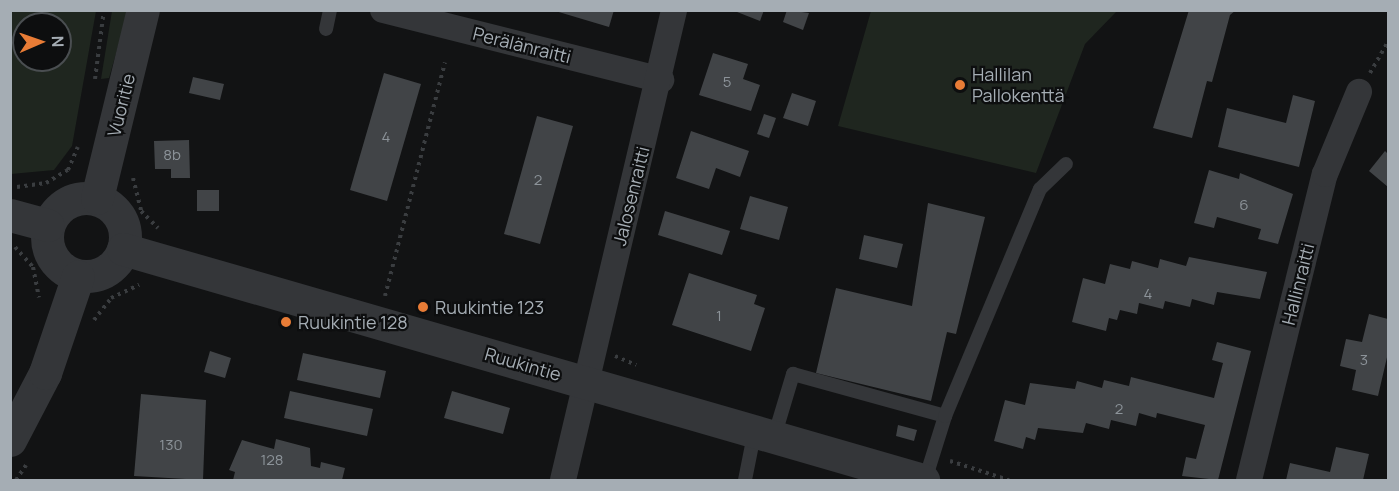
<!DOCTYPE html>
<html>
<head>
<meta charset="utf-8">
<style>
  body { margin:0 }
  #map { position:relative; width:1399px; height:491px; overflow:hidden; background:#121314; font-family:Manrope,sans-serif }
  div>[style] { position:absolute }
  .green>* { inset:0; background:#1f261f }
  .building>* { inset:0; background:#414447 }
  .path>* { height:4px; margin-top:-2px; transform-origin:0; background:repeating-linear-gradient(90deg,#3a3d40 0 3px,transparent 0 7.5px) }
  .service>* { height:14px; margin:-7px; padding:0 7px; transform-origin:7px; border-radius:7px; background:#343639 }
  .minor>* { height:26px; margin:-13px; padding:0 13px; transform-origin:13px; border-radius:13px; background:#343639 }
  .tertiary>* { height:33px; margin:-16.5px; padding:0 16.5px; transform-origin:16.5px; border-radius:16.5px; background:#343639 }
  .tertiary>.ring { margin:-16.5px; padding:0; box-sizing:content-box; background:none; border:33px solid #343639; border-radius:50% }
  .dots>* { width:16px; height:16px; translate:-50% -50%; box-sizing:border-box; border:3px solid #0d0e0f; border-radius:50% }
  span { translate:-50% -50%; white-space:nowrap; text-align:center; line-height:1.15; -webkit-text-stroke:4.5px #0d0e0f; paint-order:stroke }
  .number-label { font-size:15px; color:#8c9399 }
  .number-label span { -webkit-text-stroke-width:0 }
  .street-label { font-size:18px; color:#a5adb4 }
  .poi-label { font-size:18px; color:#a5adb4 }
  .left { translate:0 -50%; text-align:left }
  .frame { position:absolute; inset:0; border:12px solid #a5adb4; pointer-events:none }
  .north { position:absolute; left:12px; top:12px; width:60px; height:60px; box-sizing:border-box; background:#0d0e0f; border:2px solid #4a4e51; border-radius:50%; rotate:88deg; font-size:16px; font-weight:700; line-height:24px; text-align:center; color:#a5adb4 }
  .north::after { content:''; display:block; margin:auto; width:21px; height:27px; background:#e87c36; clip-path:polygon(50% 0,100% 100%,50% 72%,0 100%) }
</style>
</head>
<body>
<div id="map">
  <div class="green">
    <i style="clip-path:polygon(evenodd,10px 11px,96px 11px,72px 146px,54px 170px,11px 174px,10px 11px,24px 24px,60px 24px,60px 60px,24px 60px,24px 24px)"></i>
    <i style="clip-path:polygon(112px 11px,128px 11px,109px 78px,101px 79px)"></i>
    <i style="clip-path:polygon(871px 11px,871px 10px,1117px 11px,1085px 44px,1036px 173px,838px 126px)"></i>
  </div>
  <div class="building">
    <i style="clip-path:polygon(552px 10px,614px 10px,609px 27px)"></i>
    <i style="clip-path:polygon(732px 10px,764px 10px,760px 21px)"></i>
    <i style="clip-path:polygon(787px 10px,809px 13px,803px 30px,783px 22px)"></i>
    <i style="clip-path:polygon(1189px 10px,1236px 10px,1230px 15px,1212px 82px,1207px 81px,1192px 138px,1153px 128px)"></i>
    <i style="clip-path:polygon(713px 53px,748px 64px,743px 79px,760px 85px,751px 111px,699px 95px)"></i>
    <i style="clip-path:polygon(384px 73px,421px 84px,387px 201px,350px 190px)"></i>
    <i style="clip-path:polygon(193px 77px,224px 84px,220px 100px,189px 93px)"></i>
    <i style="clip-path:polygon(792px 93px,816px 101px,808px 126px,783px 118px)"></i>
    <i style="clip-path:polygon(1293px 95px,1315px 101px,1299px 167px,1218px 147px,1227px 108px,1286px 123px)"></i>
    <i style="clip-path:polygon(764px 114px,776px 118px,769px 138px,757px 134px)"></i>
    <i style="clip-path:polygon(537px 116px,573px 126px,540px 244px,504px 234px)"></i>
    <i style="clip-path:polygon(691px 131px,749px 151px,740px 177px,716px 168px,709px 189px,676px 178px)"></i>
    <i style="clip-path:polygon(189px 140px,190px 178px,171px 178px,171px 169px,155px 169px,154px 141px)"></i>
    <i style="clip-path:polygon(1385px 151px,1388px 154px,1388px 187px,1369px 171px)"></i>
    <i style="clip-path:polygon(1209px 170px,1239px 179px,1240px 173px,1293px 194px,1278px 244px,1258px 239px,1261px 229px,1217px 217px,1214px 228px,1194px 223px)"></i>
    <i style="clip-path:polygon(197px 190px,219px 190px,219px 211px,197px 211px)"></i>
    <i style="clip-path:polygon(750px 196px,788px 207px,779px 240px,740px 229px)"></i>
    <i style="clip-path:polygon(928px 203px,985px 217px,956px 334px,947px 332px,931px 401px,816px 373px,836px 288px,912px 306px)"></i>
    <i style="clip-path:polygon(665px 211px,730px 231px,722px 255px,658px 235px)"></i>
    <i style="clip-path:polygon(864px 235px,903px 244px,897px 268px,859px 259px)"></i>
    <i style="clip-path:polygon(1189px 257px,1267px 272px,1260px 299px,1217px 292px,1214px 305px,1192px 299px,1190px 307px,1165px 301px,1163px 309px,1139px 303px,1137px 314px,1120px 310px,1117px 320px,1109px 318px,1106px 331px,1072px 322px,1083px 278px,1105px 284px,1110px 264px,1130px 269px,1132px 261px,1158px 268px,1160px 259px,1186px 266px)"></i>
    <i style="clip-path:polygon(689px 273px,757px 295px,754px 304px,765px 308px,751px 351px,672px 325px)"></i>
    <i style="clip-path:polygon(1369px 314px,1388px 319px,1388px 353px,1378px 396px,1352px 390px,1356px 370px,1340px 366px,1346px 339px,1362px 342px)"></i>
    <i style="clip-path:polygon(1217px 342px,1251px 351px,1218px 480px,1182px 476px,1186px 457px,1196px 459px,1205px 425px,1157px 413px,1156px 418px,1139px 413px,1136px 426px,1111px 420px,1109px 429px,1086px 423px,1083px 433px,1038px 428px,1035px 440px,1026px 437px,1023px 449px,994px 441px,1005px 400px,1025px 405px,1030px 383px,1075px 389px,1077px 381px,1102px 388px,1104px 380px,1129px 386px,1131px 377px,1214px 398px,1223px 363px,1212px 360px)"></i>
    <i style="clip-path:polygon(210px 351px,231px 358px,225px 378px,204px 372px)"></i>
    <i style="clip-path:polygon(303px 353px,386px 371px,380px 398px,297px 380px)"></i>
    <i style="clip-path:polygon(290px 391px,373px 409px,367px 436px,284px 418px)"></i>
    <i style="clip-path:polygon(452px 391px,510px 408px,503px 434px,444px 418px)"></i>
    <i style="clip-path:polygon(141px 394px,206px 400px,203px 480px,134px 476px)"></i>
    <i style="clip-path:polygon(898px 425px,917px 430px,914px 441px,896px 436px)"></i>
    <i style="clip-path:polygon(276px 439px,310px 448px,311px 466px,320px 468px,321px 462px,345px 468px,342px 480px,233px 480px,235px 472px,229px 470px,242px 440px,274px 449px)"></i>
    <i style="clip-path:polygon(1336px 447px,1369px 454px,1363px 480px,1286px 480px,1290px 463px,1330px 472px)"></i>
  </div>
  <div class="path">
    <i style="left:1370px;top:73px;width:36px;rotate:-60deg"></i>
    <i style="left:95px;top:79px;width:70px;rotate:-82.6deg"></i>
    <i style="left:133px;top:178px;width:34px;rotate:76deg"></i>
    <i style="left:141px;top:211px;width:24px;rotate:45deg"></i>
    <i style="left:17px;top:187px;width:29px;rotate:-8deg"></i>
    <i style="left:46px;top:183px;width:26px;rotate:-31deg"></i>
    <i style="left:68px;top:170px;width:25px;rotate:-67deg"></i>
    <i style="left:15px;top:247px;width:27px;rotate:48deg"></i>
    <i style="left:33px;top:267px;width:31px;rotate:79deg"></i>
    <i style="left:385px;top:296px;width:241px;rotate:-75.6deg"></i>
    <i style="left:94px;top:320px;width:28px;rotate:-52deg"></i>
    <i style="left:111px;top:298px;width:31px;rotate:-25deg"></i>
    <i style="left:615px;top:356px;width:23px;rotate:23deg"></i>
    <i style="left:950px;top:461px;width:62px;rotate:17.9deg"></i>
    <i style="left:16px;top:480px;width:18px;rotate:-56deg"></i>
  </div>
  <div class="service">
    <i style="left:326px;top:29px;width:19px;rotate:-78deg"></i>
    <i style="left:775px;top:434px;width:63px;rotate:-73.3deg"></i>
    <i style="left:793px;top:374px;width:158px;rotate:15.4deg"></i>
    <i style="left:745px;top:480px;width:51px;rotate:-78.7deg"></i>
    <i style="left:925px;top:480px;width:67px;rotate:-72.6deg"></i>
    <i style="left:945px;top:416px;width:246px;rotate:-67.3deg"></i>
    <i style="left:1040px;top:189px;width:36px;rotate:-44deg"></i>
  </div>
  <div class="minor">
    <i style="left:383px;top:10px;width:287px;rotate:14.1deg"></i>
    <i style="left:563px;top:480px;width:483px;rotate:-76.7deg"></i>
    <i style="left:1249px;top:480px;width:315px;rotate:-76.1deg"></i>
    <i style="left:1325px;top:174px;width:89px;rotate:-67.5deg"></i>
  </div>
  <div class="tertiary">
    <i class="ring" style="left:47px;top:198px;width:45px;height:45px"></i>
    <i style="left:97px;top:198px;width:194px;rotate:-76.3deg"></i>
    <i style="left:10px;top:215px;width:39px;rotate:15deg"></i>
    <i style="left:123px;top:249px;width:833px;rotate:16.11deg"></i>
    <i style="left:10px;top:440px;width:76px;rotate:-62.4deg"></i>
    <i style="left:45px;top:373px;width:102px;rotate:-71.2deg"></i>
  </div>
  <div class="dots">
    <i style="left:960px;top:85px;background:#e87c36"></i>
    <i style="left:423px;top:307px;background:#e87c36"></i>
    <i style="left:286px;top:322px;background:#e87c36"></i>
  </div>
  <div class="number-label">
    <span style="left:727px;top:82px">5</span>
    <span style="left:386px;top:137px">4</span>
    <span style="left:172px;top:155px">8b</span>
    <span style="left:538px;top:180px">2</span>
    <span style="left:1244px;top:205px">6</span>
    <span style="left:1148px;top:294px">4</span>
    <span style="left:719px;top:316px">1</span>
    <span style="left:1364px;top:360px">3</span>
    <span style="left:1119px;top:409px">2</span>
    <span style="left:171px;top:445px">130</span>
    <span style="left:272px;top:460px">128</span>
  </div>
  <div class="street-label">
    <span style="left:522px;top:45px;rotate:14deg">Perälänraitti</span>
    <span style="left:121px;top:105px;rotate:-76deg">Vuoritie</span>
    <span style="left:631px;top:196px;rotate:-76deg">Jalosenraitti</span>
    <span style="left:1298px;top:284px;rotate:-76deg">Hallinraitti</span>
    <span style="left:523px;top:364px;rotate:16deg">Ruukintie</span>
  </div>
  <div class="poi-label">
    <span class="left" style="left:972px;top:85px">Hallilan<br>Pallokenttä</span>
    <span class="left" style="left:435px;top:307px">Ruukintie 123</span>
    <span class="left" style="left:298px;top:322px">Ruukintie 128</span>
  </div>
  <div class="frame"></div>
  <div class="north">N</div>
</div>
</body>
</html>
